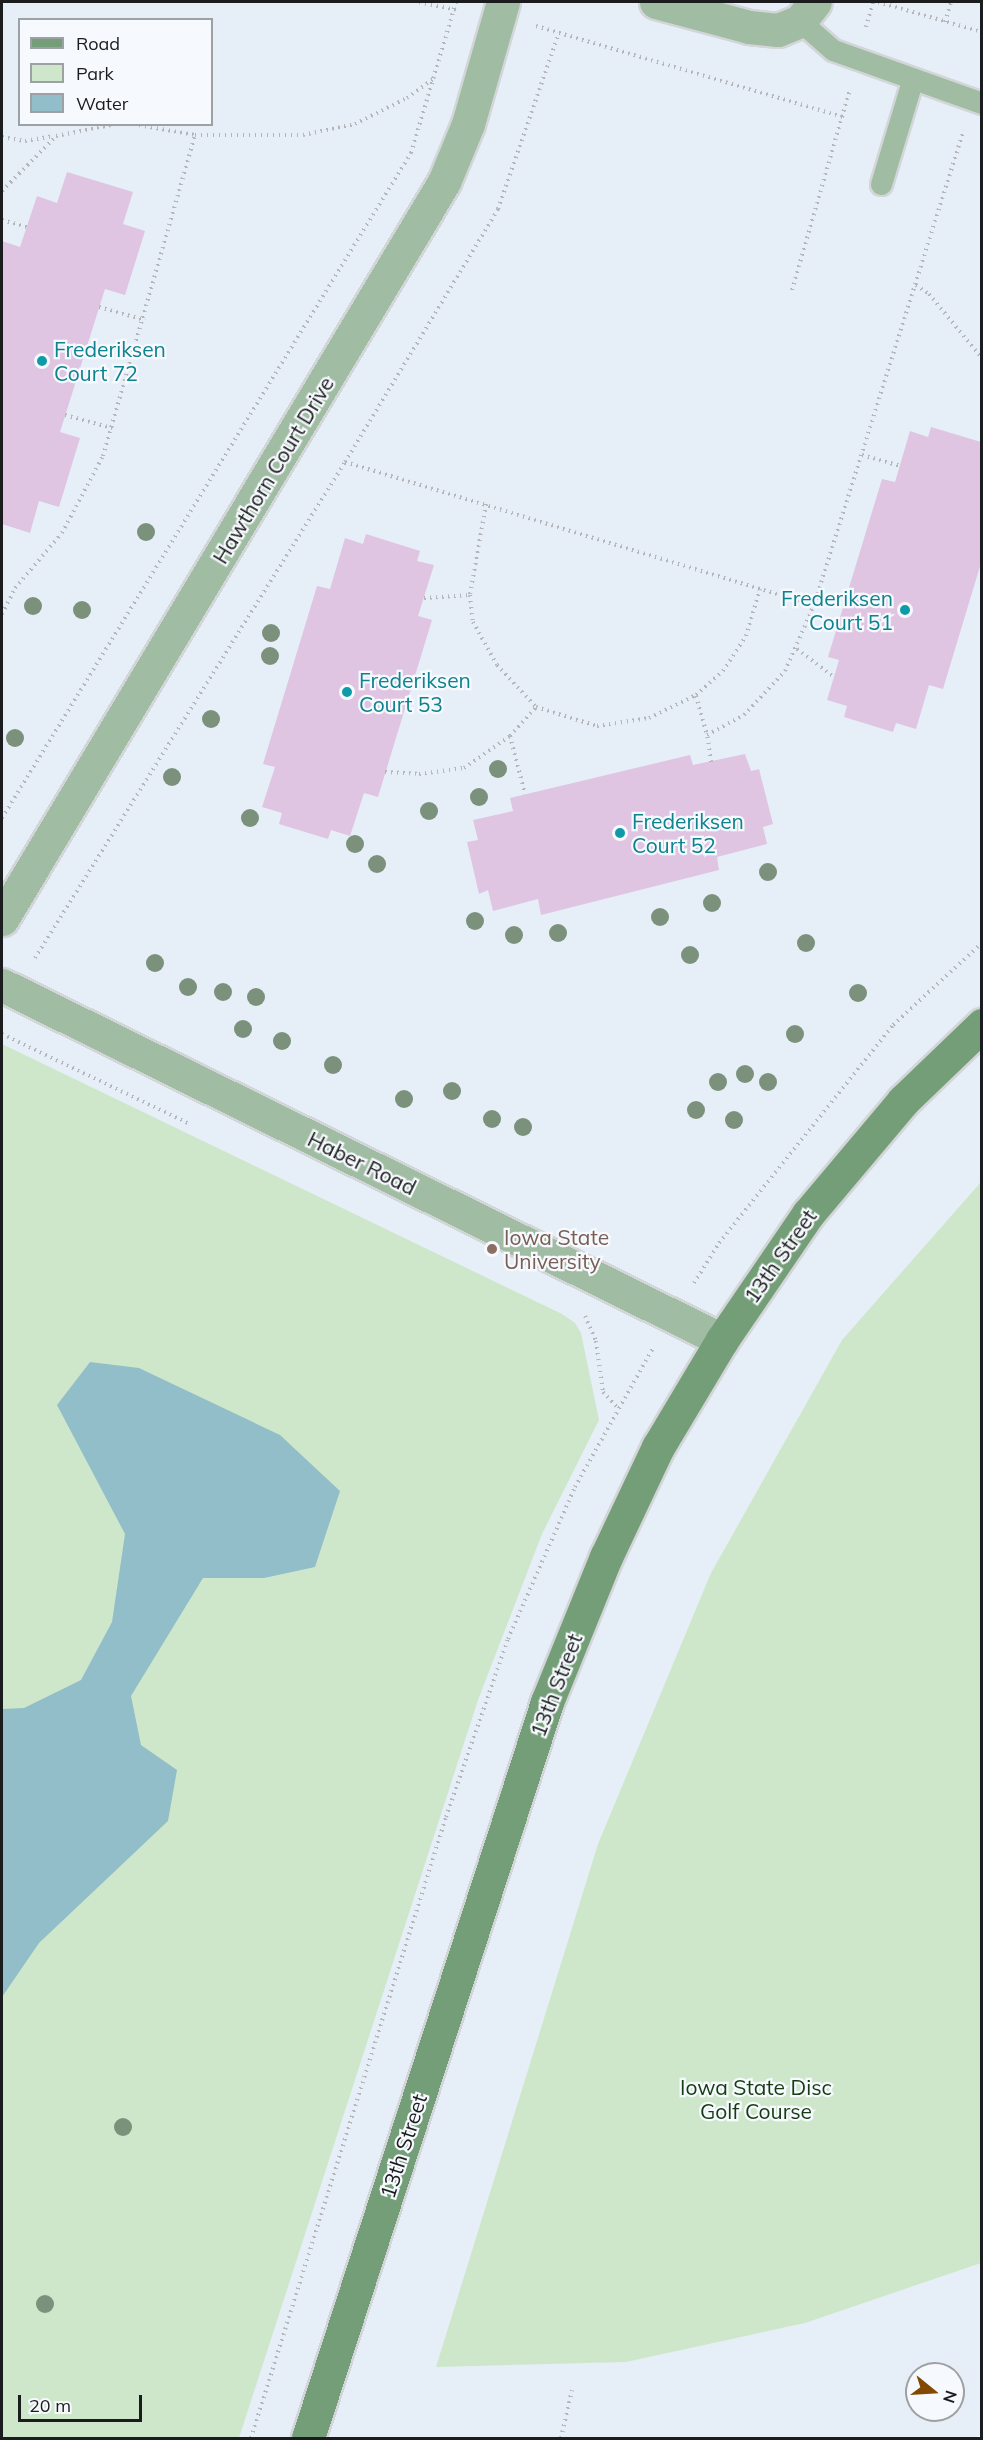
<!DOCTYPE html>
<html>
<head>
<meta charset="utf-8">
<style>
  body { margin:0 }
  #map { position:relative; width:983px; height:2440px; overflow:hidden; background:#f6f9fd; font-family:Mulish,sans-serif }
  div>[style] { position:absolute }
  .built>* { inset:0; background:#e6eff8 }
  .green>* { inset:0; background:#cee7cb }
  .water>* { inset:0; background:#92bec9 }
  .building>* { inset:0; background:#dfc5e2 }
  .path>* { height:4px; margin-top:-2px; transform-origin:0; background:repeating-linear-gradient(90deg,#b4b6ba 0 1.5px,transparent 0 6px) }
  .roads { filter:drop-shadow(2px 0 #d3d6d9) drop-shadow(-2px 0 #d3d6d9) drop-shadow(0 2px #d3d6d9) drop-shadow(0 -2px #d3d6d9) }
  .service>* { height:21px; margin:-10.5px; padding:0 10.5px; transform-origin:10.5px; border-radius:10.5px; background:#a0bca2 }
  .minor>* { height:33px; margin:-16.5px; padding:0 16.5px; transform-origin:16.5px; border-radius:16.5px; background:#a0bca2 }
  .secondary>* { height:33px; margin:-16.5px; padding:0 16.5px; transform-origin:16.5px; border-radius:16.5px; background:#749e77 }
  .trees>* { width:18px; height:18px; margin:-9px; border-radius:50%; background:#7b917c }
  .dots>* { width:16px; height:16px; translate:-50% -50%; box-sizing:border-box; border:3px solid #f6f9fd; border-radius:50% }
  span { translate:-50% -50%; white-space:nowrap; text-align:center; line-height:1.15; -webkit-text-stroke:4.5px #f6f9fd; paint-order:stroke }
  .culture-label { font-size:21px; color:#0d838f }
  .left { translate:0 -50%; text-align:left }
  .right { translate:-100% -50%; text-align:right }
  .street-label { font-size:21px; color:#1b1c1d }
  .education-label { font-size:21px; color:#785e54 }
  .park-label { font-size:21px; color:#173c13 }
  .frame { position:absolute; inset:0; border:3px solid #1b1c1d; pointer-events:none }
  .legend { position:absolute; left:18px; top:18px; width:195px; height:108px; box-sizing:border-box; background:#f6f9fd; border:2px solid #9ea1a3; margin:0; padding:8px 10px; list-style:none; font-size:18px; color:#1b1c1d }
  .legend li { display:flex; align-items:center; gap:12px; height:30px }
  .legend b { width:30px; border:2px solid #9ea1a3 }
  .north { position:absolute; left:905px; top:2362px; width:60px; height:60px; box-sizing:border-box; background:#f6f9fd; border:2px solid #9ea1a3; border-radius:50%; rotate:108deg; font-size:16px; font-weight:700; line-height:24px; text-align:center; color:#1b1c1d }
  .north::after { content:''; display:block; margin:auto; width:21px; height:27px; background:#844900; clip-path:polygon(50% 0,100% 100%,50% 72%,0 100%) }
  .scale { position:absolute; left:18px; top:2395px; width:124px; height:27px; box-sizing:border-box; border:3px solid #1b1c1d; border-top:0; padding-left:8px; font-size:18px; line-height:21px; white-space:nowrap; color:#1b1c1d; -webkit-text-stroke:4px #f6f9fd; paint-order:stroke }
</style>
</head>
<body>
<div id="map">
  <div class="built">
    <i style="clip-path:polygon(evenodd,2px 2px,981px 2px,981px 2435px,972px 2438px,2px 2438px,2px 2px,20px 20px,212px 20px,212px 124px,20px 124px,20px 20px,2px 2px,917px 2374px,953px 2374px,953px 2410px,917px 2410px,917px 2374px)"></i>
  </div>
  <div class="green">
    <i style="clip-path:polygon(2px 1044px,562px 1314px,575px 1323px,581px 1333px,599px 1420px,542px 1534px,478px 1700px,239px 2438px,2px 2438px)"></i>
    <i style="clip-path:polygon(981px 1182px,981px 2263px,805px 2323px,626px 2362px,436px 2367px,598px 1844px,711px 1573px,842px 1340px)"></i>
  </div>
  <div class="water">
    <i style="clip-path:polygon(90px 1362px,139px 1368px,280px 1435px,340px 1491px,315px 1567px,264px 1578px,203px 1578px,131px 1696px,141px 1745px,177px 1770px,168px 1821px,39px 1943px,2px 1997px,2px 1709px,24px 1708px,81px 1680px,112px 1622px,125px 1534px,57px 1405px)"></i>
  </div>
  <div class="building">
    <i style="clip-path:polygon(67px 172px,133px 192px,123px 224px,145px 231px,125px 295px,105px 289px,60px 432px,80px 438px,59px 507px,39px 501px,30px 533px,2px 524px,2px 241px,20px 247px,37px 196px,57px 203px)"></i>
    <i style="clip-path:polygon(931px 427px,981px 442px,981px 563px,943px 689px,929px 685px,916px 729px,896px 723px,893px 732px,844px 717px,847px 706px,827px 700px,839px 660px,828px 657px,882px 479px,895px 482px,910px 431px,928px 437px)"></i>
    <i style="clip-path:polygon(366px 534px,420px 551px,417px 561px,434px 565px,418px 616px,432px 620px,378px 797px,364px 793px,350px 836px,331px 830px,328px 839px,279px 824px,282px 813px,262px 807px,275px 767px,263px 764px,317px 586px,330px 589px,345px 538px,363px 544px)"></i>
    <i style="clip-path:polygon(745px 754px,751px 771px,759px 769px,773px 824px,763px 827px,767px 844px,717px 857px,719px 870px,541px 915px,538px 899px,493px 911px,488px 890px,479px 894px,467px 842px,478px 840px,473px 820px,513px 811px,510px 798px,690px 755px,693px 765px)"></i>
  </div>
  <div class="path">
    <i style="left:419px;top:2px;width:40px;rotate:12deg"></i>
    <i style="left:878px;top:2px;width:108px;rotate:16.1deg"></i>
    <i style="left:945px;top:22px;width:21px;rotate:-73deg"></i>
    <i style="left:536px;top:26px;width:320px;rotate:16.5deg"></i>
    <i style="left:866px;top:27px;width:26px;rotate:-74deg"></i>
    <i style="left:133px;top:124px;width:63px;rotate:10.1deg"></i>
    <i style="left:195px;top:135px;width:108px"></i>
    <i style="left:303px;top:135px;width:53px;rotate:-11.9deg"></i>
    <i style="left:355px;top:124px;width:58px;rotate:-26.6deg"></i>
    <i style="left:407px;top:98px;width:32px;rotate:-36deg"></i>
    <i style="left:2px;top:137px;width:23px;rotate:10deg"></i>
    <i style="left:25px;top:141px;width:29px;rotate:-10deg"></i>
    <i style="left:2px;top:191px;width:77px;rotate:-45.5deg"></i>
    <i style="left:56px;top:136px;width:61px;rotate:-11.3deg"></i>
    <i style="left:2px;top:220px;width:26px;rotate:16deg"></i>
    <i style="left:916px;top:285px;width:16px;rotate:35deg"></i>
    <i style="left:929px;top:294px;width:83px;rotate:50.4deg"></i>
    <i style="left:792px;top:290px;width:209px;rotate:-73.9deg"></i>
    <i style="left:99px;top:307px;width:48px;rotate:15.8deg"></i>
    <i style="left:65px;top:415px;width:49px;rotate:15.5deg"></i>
    <i style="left:862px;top:455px;width:40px;rotate:16deg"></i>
    <i style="left:345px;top:462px;width:490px;rotate:17deg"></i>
    <i style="left:814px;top:605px;width:498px;rotate:-72.5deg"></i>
    <i style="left:486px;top:504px;width:92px;rotate:100deg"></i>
    <i style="left:470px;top:595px;width:27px;rotate:84deg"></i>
    <i style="left:473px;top:622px;width:49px;rotate:60.8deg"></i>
    <i style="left:497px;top:665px;width:57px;rotate:47.1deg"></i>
    <i style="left:536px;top:707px;width:64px;rotate:17.3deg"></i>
    <i style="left:597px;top:726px;width:53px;rotate:-8.7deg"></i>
    <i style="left:649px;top:718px;width:52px;rotate:-26.1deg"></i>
    <i style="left:696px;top:695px;width:36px;rotate:-42deg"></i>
    <i style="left:723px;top:671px;width:42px;rotate:-56.7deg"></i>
    <i style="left:746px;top:636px;width:49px;rotate:-73.4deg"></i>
    <i style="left:424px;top:598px;width:46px;rotate:-3.7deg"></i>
    <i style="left:2px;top:614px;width:29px;rotate:-63deg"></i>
    <i style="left:15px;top:588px;width:72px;rotate:-49.5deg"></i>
    <i style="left:62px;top:533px;width:87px;rotate:-62deg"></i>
    <i style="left:103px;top:456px;width:334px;rotate:-74deg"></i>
    <i style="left:797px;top:649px;width:46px;rotate:37.1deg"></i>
    <i style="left:696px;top:696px;width:41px;rotate:74.2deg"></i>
    <i style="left:510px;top:736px;width:60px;rotate:75.5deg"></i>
    <i style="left:711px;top:762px;width:27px;rotate:-98deg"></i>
    <i style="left:707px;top:735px;width:42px;rotate:-28.4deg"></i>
    <i style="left:744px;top:715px;width:60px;rotate:-47deg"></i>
    <i style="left:785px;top:671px;width:72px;rotate:-66.3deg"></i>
    <i style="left:385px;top:772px;width:34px;rotate:3deg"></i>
    <i style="left:419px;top:774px;width:45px;rotate:-7.6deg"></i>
    <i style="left:464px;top:768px;width:56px;rotate:-34.8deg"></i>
    <i style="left:510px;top:736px;width:39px;rotate:-48deg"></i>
    <i style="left:2px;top:818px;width:781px;rotate:-58.41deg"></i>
    <i style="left:411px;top:153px;width:158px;rotate:-73.4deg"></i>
    <i style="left:35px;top:958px;width:585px;rotate:-57.99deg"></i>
    <i style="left:345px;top:462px;width:296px;rotate:-58.8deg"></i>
    <i style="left:498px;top:209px;width:186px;rotate:-70.9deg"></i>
    <i style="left:2px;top:1034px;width:206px;rotate:25.6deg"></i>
    <i style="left:694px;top:1283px;width:47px;rotate:-58deg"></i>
    <i style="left:719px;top:1243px;width:279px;rotate:-51.4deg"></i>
    <i style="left:893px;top:1025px;width:121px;rotate:-42.7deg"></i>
    <i style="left:585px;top:1316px;width:27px;rotate:66deg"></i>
    <i style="left:596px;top:1341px;width:51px;rotate:82.2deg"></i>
    <i style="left:603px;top:1392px;width:21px;rotate:47deg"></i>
    <i style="left:251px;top:2438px;width:651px;rotate:-72.57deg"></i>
    <i style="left:446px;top:1817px;width:188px;rotate:-70.8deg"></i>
    <i style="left:508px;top:1639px;width:166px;rotate:-66.2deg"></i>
    <i style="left:575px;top:1487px;width:159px;rotate:-60.7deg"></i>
    <i style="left:561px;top:2438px;width:49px;rotate:-77.1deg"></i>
  </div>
  <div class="roads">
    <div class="service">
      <i style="left:800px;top:21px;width:44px;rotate:41.3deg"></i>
      <i style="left:833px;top:50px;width:158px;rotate:19.6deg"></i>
      <i style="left:881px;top:184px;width:108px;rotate:-73.2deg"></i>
    </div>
    <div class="minor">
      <i style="left:656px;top:2px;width:96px;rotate:15deg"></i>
      <i style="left:749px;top:27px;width:29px;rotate:6deg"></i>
      <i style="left:778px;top:30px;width:24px;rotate:-22deg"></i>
      <i style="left:800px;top:21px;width:24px;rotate:-52deg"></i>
      <i style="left:2px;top:919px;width:859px;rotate:-59.05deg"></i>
      <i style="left:444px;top:182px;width:63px;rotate:-67.5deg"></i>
      <i style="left:468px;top:124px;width:127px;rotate:-74deg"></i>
      <i style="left:2px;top:985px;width:803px;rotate:26.25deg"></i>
    </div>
    <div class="secondary">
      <i style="left:308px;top:2438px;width:774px;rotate:-72.01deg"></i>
      <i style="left:547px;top:1702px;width:157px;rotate:-67.9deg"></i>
      <i style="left:606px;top:1557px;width:122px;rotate:-64.7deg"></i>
      <i style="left:658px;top:1447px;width:125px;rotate:-59.1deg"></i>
      <i style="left:722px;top:1340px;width:153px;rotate:-55.7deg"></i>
      <i style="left:808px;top:1214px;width:148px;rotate:-49.9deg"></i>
      <i style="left:903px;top:1101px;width:110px;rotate:-43.9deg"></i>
    </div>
  </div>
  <div class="trees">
    <i style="left:146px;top:532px"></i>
    <i style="left:33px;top:606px"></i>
    <i style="left:82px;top:610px"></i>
    <i style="left:271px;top:633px"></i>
    <i style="left:270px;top:656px"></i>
    <i style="left:211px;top:719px"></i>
    <i style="left:15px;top:738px"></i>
    <i style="left:498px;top:769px"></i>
    <i style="left:172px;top:777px"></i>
    <i style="left:479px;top:797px"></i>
    <i style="left:429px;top:811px"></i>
    <i style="left:250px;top:818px"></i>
    <i style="left:355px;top:844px"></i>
    <i style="left:377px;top:864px"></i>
    <i style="left:768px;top:872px"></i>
    <i style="left:712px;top:903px"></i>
    <i style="left:660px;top:917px"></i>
    <i style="left:475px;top:921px"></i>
    <i style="left:558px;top:933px"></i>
    <i style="left:514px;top:935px"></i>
    <i style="left:806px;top:943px"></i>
    <i style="left:690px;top:955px"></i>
    <i style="left:155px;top:963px"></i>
    <i style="left:188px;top:987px"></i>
    <i style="left:223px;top:992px"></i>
    <i style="left:858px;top:993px"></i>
    <i style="left:256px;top:997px"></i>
    <i style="left:243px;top:1029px"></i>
    <i style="left:795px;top:1034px"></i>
    <i style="left:282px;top:1041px"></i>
    <i style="left:333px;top:1065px"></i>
    <i style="left:745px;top:1074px"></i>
    <i style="left:718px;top:1082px"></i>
    <i style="left:768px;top:1082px"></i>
    <i style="left:452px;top:1091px"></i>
    <i style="left:404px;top:1099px"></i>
    <i style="left:696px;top:1110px"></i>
    <i style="left:492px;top:1119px"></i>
    <i style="left:734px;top:1120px"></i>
    <i style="left:523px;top:1127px"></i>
    <i style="left:123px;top:2127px"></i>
    <i style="left:45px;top:2304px"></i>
  </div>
  <div class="dots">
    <i style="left:42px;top:361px;background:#0f9aa8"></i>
    <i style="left:905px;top:610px;background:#0f9aa8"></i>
    <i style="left:347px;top:692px;background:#0f9aa8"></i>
    <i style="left:620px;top:833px;background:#0f9aa8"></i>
    <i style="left:492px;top:1249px;background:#8d6e63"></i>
  </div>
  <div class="culture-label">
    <span class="left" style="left:54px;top:361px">Frederiksen<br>Court 72</span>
    <span class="right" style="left:893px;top:610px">Frederiksen<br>Court 51</span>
    <span class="left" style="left:359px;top:692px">Frederiksen<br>Court 53</span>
    <span class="left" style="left:632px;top:833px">Frederiksen<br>Court 52</span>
  </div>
  <div class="street-label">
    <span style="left:273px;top:470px;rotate:-59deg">Hawthorn Court Drive</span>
    <span style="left:362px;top:1163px;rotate:26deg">Haber Road</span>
    <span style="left:780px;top:1256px;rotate:-55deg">13th Street</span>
    <span style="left:556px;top:1685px;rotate:-69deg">13th Street</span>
    <span style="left:403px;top:2146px;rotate:-72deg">13th Street</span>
  </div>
  <div class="education-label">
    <span class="left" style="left:504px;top:1249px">Iowa State<br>University</span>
  </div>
  <div class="park-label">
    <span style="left:756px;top:2099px">Iowa State Disc<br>Golf Course</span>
  </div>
  <div class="frame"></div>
  <ul class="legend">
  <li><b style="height:8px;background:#749e77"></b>Road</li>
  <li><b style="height:16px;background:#cee7cb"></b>Park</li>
  <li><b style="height:16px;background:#92bec9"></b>Water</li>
  </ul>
  <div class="north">N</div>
  <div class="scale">20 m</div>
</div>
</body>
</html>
